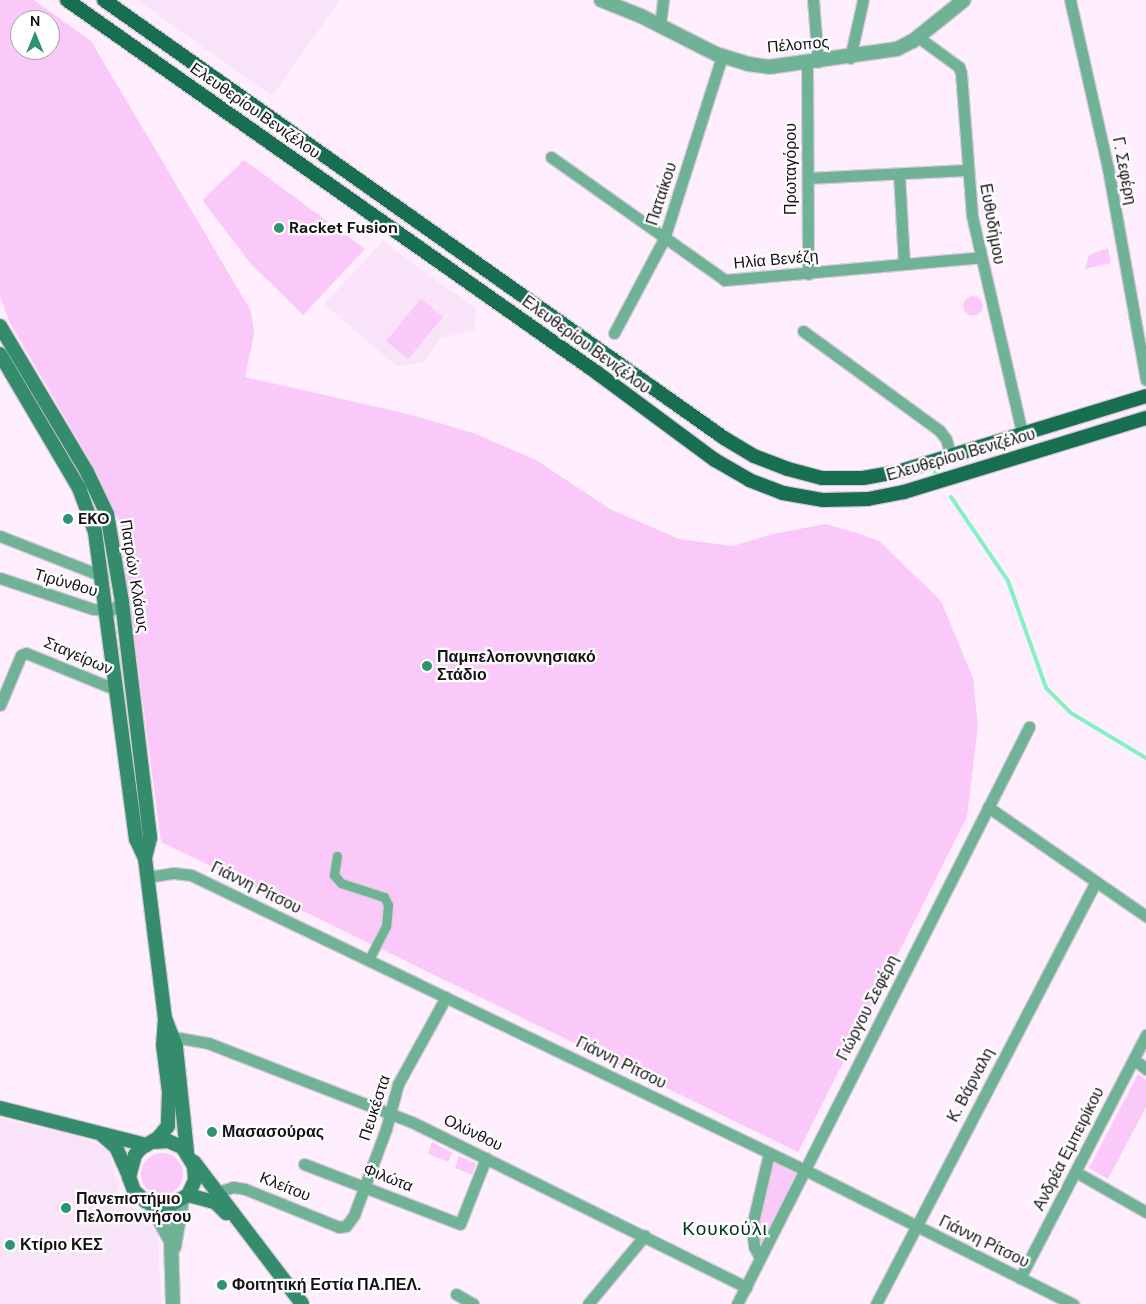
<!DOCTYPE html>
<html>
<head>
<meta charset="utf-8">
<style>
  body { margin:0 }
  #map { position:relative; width:1146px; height:1304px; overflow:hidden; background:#ffeffe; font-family:"DM Sans",sans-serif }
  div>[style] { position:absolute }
  .built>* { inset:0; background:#f9e3f8 }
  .green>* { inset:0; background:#fac8f9 }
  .round { border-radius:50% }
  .stream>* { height:4px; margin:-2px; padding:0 2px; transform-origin:2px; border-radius:2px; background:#84f1c5 }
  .roads { filter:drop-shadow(1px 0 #dacbd9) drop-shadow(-1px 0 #dacbd9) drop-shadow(0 1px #dacbd9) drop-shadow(0 -1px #dacbd9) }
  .pedestrian>* { height:9px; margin:-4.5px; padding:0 4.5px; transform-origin:4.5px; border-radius:4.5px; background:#6fb295 }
  .minor>* { height:11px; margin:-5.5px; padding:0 5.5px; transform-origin:5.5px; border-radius:5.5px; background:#6fb295 }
  .tertiary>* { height:14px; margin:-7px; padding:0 7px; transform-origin:7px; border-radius:7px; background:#6fb295 }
  .secondary>* { height:14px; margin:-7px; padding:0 7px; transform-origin:7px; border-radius:7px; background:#348c6c }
  .primary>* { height:14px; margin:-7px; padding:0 7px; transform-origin:7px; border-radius:7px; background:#186e51 }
  .dots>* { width:14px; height:14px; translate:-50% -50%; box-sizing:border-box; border:2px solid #fff; border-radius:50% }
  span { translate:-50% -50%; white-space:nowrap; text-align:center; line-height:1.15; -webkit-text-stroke:4.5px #fff; paint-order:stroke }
  .street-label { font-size:16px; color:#161116 }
  .poi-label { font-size:16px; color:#161116; font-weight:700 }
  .left { translate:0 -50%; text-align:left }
  .quarter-label { font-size:19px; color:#003323; letter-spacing:1px }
  .north { position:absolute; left:10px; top:10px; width:50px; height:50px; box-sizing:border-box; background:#fff; border:1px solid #a2a0a2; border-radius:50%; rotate:0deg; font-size:14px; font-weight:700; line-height:20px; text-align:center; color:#161116 }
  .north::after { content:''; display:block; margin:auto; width:18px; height:22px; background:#2e9470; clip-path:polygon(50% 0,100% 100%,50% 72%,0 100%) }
</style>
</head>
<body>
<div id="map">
  <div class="built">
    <i style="clip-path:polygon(137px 0,340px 0,272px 96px)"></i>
    <i style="clip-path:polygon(383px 241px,476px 309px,475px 330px,441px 338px,423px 363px,396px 366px,324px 304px)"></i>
    <i style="clip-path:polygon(0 1118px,80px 1137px,109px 1149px,120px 1196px,146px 1217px,158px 1235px,161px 1304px,0 1304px)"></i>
  </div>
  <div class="green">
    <i style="clip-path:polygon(evenodd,0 0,34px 0,91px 41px,251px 311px,254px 334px,245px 377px,408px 414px,473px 433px,536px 460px,610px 509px,679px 539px,733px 546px,773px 534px,825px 524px,851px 531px,879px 541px,941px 601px,973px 678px,978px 726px,967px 817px,798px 1152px,161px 842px,119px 521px,95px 469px,10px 323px,0 296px,0 0,20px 20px,50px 20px,50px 50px,20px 50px,20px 20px)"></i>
    <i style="clip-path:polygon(244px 160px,365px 249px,303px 315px,251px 264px,202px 200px)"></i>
    <i style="clip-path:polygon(1108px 248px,1111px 263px,1085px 269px,1089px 255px)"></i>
    <i class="round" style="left:963px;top:296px;width:20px;height:20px"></i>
    <i style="clip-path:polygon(421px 299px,443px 317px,408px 359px,386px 341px)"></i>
    <i style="clip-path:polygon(1138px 1074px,1146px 1080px,1146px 1107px,1108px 1179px,1089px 1168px)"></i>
    <i style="clip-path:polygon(432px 1142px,452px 1153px,448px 1162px,428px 1154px)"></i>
    <i style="clip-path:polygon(769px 1153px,805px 1170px,760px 1258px,754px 1246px)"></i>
    <i class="round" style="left:141px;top:1153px;width:42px;height:42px"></i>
    <i style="clip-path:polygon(459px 1156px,476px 1163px,472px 1175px,455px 1168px)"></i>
  </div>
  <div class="stream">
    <i style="left:935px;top:472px;width:1px;rotate:90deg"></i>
    <i style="left:951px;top:497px;width:102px;rotate:55.8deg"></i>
    <i style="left:1008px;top:581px;width:114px;rotate:70.4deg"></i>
    <i style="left:1046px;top:688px;width:35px;rotate:45deg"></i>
    <i style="left:1071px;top:713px;width:87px;rotate:31deg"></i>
  </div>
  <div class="roads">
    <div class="pedestrian">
      <i style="left:337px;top:856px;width:19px;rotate:99deg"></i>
      <i style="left:334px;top:875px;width:11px;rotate:49deg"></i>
      <i style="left:341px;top:883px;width:45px;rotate:18deg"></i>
      <i style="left:384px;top:897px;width:9px;rotate:63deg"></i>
      <i style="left:388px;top:905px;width:21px;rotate:95deg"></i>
      <i style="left:386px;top:926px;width:38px;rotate:117deg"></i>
    </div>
    <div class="minor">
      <i style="left:813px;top:0;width:62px;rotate:85.4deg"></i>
      <i style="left:1070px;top:0;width:173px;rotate:77.3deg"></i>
      <i style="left:1108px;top:169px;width:214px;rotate:79.8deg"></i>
      <i style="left:660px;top:25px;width:25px;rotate:-83deg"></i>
      <i style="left:918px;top:37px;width:51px;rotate:36.2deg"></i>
      <i style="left:959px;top:67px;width:6px;rotate:72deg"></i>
      <i style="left:961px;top:73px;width:143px;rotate:85.6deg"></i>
      <i style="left:972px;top:216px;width:223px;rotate:77deg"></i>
      <i style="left:850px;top:58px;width:59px;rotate:-77.4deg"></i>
      <i style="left:807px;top:64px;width:210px;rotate:89.7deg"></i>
      <i style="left:551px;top:157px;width:213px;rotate:35.3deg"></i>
      <i style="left:725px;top:280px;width:257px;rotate:-5.1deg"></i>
      <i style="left:899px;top:174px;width:90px;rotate:86.8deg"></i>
      <i style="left:808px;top:178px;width:158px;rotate:-2.9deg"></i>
      <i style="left:803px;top:331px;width:168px;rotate:36.1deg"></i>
      <i style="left:939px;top:430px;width:11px;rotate:52deg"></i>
      <i style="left:946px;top:439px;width:18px;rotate:74deg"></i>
      <i style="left:614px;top:333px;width:106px;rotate:-62deg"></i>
      <i style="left:664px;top:239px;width:192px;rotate:-72.4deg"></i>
      <i style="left:0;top:536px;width:110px;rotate:21.4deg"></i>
      <i style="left:0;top:578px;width:98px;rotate:18.4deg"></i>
      <i style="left:93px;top:609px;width:18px;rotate:3deg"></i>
      <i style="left:111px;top:610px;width:14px;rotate:-36deg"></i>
      <i style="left:0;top:705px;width:54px;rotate:-67.2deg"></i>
      <i style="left:21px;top:655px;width:5px;rotate:-22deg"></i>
      <i style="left:26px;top:653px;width:98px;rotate:22.1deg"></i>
      <i style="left:988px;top:807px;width:192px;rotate:34.6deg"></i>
      <i style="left:148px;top:877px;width:26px;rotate:-9deg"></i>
      <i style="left:174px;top:873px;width:17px;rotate:7deg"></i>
      <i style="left:191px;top:875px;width:681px;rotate:25.66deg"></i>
      <i style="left:805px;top:1170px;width:300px;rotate:26.6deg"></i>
      <i style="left:174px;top:1037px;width:35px;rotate:10deg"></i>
      <i style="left:208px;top:1043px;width:219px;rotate:21.2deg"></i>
      <i style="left:412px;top:1122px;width:373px;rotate:26.3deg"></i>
      <i style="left:1134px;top:1059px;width:16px;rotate:40deg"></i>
      <i style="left:304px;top:1164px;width:167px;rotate:21deg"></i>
      <i style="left:460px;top:1224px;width:71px;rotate:-68.5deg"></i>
      <i style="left:1076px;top:1172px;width:81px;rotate:29.7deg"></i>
      <i style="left:217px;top:1192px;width:17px;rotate:-17deg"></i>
      <i style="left:233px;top:1187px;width:12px;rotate:9deg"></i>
      <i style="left:245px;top:1189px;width:101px;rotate:22deg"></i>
      <i style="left:339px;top:1227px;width:7px;rotate:-8deg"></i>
      <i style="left:346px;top:1226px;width:14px;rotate:-54deg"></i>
      <i style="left:354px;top:1215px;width:92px;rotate:-69.6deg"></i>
      <i style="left:386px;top:1129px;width:47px;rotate:-75.1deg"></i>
      <i style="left:398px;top:1084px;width:99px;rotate:-61.1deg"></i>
      <i style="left:760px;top:1258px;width:13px;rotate:-117deg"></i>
      <i style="left:754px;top:1246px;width:20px;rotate:-96deg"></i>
      <i style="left:752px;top:1226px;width:75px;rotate:-76.9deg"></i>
      <i style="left:1020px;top:1278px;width:274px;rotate:-62.6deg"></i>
      <i style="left:456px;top:1294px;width:20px;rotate:30deg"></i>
      <i style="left:588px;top:1304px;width:89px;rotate:-50.4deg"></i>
      <i style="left:737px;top:1304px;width:647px;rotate:-63.16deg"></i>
      <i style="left:876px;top:1304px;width:476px;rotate:-62.5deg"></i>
    </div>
    <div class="tertiary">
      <i style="left:601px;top:0;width:43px;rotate:21.8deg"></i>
      <i style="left:641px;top:16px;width:84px;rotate:26.9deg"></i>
      <i style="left:716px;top:54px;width:34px;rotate:17deg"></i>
      <i style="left:748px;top:64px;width:21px;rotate:8deg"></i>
      <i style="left:769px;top:67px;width:129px;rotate:-8deg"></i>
      <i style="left:897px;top:49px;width:18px;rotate:-27deg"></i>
      <i style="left:913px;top:41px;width:65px;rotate:-38.8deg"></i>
      <i style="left:151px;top:1205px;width:41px;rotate:60.9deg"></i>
      <i style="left:171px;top:1241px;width:63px;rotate:88.2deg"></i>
      <i style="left:174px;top:1247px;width:48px;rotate:-80.3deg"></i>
    </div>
    <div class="secondary">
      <i style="left:0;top:326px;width:170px;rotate:59.2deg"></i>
      <i style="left:87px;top:472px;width:47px;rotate:64.5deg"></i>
      <i style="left:107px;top:514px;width:89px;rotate:80.3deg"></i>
      <i style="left:122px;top:602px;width:238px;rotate:83.2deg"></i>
      <i style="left:150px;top:838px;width:21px;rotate:104deg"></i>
      <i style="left:0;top:354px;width:156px;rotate:59.5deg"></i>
      <i style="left:79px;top:488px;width:47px;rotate:70deg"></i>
      <i style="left:95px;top:532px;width:310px;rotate:82.4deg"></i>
      <i style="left:136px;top:839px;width:21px;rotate:65deg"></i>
      <i style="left:145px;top:858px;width:161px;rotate:82.9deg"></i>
      <i style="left:165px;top:1018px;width:27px;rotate:94deg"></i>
      <i style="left:163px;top:1045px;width:47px;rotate:82.7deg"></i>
      <i style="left:169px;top:1092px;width:34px;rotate:92deg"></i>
      <i style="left:168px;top:1126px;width:16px;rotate:130deg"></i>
      <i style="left:158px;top:1138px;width:21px;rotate:149deg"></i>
      <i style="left:140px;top:1149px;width:8px;rotate:130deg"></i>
      <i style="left:135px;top:1155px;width:23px;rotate:105deg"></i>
      <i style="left:129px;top:1177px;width:15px;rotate:70deg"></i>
      <i style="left:134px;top:1191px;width:15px;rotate:42deg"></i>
      <i style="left:145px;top:1201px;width:13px;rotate:23deg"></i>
      <i style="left:157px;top:1206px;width:13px;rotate:-4deg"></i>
      <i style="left:170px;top:1205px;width:21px;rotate:-29deg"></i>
      <i style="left:188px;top:1195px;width:17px;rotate:-65deg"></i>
      <i style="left:195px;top:1180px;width:14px;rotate:-94deg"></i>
      <i style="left:194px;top:1166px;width:22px;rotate:-122deg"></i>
      <i style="left:182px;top:1147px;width:15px;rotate:-157deg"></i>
      <i style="left:168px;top:1141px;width:15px;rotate:176deg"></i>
      <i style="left:165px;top:1018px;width:31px;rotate:69deg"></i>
      <i style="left:176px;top:1047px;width:106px;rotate:84deg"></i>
      <i style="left:0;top:1108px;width:151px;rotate:14.2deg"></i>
      <i style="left:102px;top:1135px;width:18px;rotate:41deg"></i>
      <i style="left:116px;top:1147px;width:30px;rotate:66deg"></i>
      <i style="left:194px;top:1162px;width:178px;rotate:52.7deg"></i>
      <i style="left:188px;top:1195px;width:28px;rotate:15deg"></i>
      <i style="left:215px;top:1202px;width:16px;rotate:45deg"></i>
    </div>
    <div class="primary">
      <i style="left:67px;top:0;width:647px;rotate:35.12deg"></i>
      <i style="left:596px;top:372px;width:148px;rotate:36.5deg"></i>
      <i style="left:715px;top:460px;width:39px;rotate:30deg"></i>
      <i style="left:749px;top:480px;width:36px;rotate:21deg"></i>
      <i style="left:783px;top:493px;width:41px;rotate:9.9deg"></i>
      <i style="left:823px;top:500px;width:45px;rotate:-1.3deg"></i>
      <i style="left:868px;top:499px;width:37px;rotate:-11deg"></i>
      <i style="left:904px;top:492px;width:253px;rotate:-17deg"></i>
      <i style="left:104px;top:0;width:759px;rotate:35.24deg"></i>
      <i style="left:724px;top:438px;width:35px;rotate:31deg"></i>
      <i style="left:754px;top:456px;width:36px;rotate:21deg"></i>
      <i style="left:788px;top:469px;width:35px;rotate:15deg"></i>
      <i style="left:822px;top:478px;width:41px"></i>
      <i style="left:863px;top:478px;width:39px;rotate:-10deg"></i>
      <i style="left:901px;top:471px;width:256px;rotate:-17deg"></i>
    </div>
  </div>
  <div class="dots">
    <i style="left:279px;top:228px;background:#2e9470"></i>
    <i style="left:68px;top:519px;background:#2e9470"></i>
    <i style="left:427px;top:666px;background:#2e9470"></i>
    <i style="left:212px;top:1132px;background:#2e9470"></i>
    <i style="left:66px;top:1208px;background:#2e9470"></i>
    <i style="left:10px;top:1245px;background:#2e9470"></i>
    <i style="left:222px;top:1285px;background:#2e9470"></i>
  </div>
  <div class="street-label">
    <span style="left:798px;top:45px;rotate:-5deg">Πέλοπος</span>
    <span style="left:255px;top:111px;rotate:35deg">Ελευθερίου Βενιζέλου</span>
    <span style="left:791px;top:169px;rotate:-90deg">Πρωταγόρου</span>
    <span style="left:1124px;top:171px;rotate:79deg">Γ. Σεφέρη</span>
    <span style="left:662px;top:194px;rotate:-72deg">Παταίκου</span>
    <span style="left:992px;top:224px;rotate:80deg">Ευθυδήμου</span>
    <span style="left:776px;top:260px;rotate:-5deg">Ηλία Βενέζη</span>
    <span style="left:586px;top:345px;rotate:36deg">Ελευθερίου Βενιζέλου</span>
    <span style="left:961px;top:455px;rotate:-16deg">Ελευθερίου Βενιζέλου</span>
    <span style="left:134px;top:576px;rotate:81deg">Πατρών Κλάους</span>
    <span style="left:66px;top:583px;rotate:16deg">Τιρύνθου</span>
    <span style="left:78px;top:656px;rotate:23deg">Σταγείρων</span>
    <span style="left:256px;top:888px;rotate:26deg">Γιάννη Ρίτσου</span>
    <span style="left:868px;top:1008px;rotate:-63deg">Γιώργου Σεφέρη</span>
    <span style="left:621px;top:1063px;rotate:26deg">Γιάννη Ρίτσου</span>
    <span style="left:971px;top:1085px;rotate:-62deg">Κ. Βάρναλη</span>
    <span style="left:375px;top:1108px;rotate:-72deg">Πευκέστα</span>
    <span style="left:473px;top:1133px;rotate:26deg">Ολύνθου</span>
    <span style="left:1069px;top:1149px;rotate:-63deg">Ανδρέα Εμπειρίκου</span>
    <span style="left:388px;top:1178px;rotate:21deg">Φιλώτα</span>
    <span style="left:285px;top:1187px;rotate:22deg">Κλείτου</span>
    <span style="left:984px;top:1242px;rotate:26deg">Γιάννη Ρίτσου</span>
  </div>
  <div class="poi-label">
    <span class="left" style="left:289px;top:228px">Racket Fusion</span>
    <span class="left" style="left:78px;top:519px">EKO</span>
    <span class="left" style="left:437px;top:666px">Παμπελοποννησιακό<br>Στάδιο</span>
    <span class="left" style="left:222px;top:1132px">Μασασούρας</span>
    <span class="left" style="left:76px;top:1208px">Πανεπιστήμιο<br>Πελοποννήσου</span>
    <span class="left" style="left:20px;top:1245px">Κτίριο ΚΕΣ</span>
    <span class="left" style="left:232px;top:1285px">Φοιτητική Εστία ΠΑ.ΠΕΛ.</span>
  </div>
  <div class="quarter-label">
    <span style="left:725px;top:1229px">Κουκούλι</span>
  </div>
  <div class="north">N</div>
</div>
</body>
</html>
